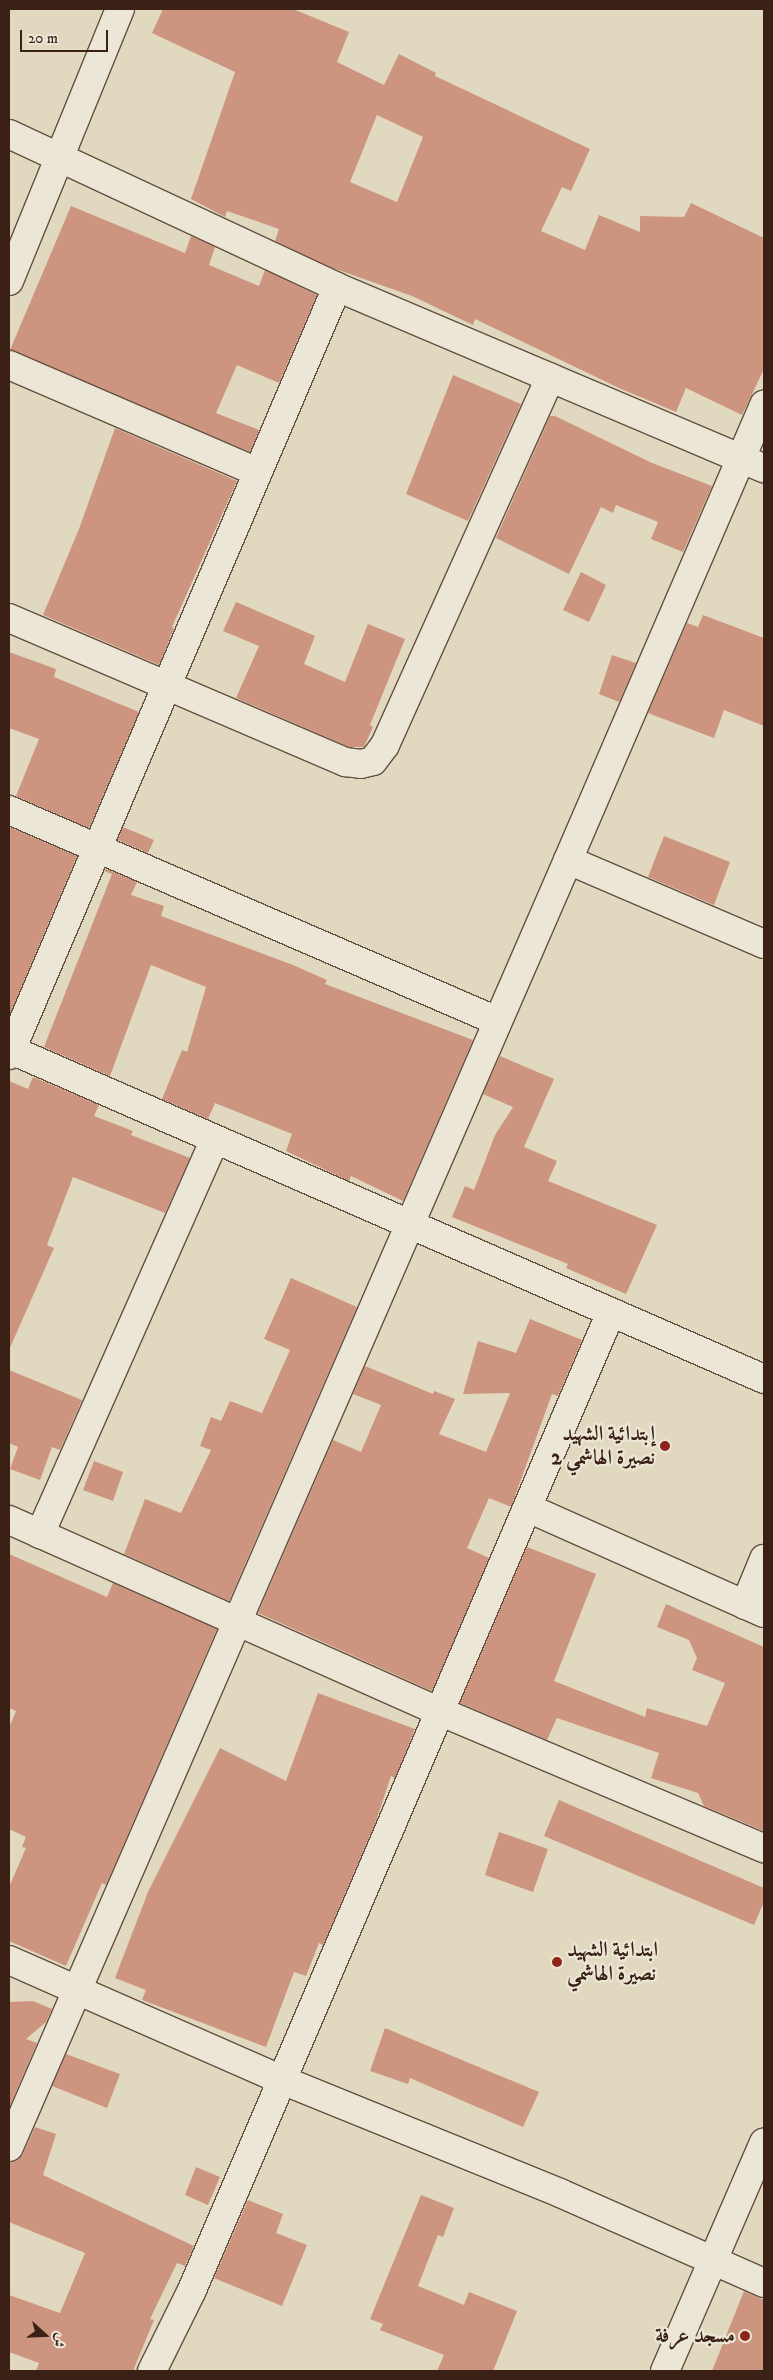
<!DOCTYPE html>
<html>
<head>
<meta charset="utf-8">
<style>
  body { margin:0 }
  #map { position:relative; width:773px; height:2380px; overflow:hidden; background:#e0d9bf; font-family:"IM FELL DW Pica",Amiri,serif }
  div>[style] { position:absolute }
  .building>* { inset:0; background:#cd957f }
  .roads { filter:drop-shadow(1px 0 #644f40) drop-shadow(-1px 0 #644f40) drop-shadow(0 1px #644f40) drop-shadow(0 -1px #644f40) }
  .street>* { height:28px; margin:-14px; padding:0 14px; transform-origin:14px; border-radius:14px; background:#ebe6d5 }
  .secondary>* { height:28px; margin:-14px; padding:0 14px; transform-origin:14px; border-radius:14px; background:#ebe6d5 }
  .dots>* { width:14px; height:14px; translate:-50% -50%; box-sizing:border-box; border:2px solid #ebe6d5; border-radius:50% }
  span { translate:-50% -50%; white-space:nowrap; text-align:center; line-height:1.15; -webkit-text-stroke:4.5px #ebe6d5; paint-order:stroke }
  .poi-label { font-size:21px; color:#3b2115; font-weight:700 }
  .right { translate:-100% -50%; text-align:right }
  .left { translate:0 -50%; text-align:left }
  .frame { position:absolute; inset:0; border:10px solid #3b2115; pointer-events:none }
  .north { position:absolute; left:20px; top:2310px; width:50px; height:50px; -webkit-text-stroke:4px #ebe6d5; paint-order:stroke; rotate:110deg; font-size:14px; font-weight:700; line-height:20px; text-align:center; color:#3b2115 }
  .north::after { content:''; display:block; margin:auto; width:18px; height:22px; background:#3b2115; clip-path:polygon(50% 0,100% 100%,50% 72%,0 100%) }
  .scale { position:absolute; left:20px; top:30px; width:88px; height:22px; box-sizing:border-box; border:2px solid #3b2115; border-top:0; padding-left:6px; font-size:15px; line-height:18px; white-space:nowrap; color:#3b2115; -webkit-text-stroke:4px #ebe6d5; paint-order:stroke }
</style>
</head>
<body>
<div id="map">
  <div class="building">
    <i style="clip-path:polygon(evenodd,163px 9px,293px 9px,349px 32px,337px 62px,384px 85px,399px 54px,436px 73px,435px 76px,590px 149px,571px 191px,562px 187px,541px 231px,585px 250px,599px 215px,640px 232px,640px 216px,684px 217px,691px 203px,764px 238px,764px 369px,742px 415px,686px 388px,676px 412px,619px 388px,475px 319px,473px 325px,412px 296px,330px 267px,275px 241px,279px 229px,227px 211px,225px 217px,191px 199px,235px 72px,152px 33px,163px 9px,377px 115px,423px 137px,397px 202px,350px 182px,377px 115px)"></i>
    <i style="clip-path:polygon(71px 206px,185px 253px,191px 236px,215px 247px,209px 265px,259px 286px,265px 270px,317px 295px,279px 383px,237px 365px,216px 413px,259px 430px,250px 452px,10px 350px)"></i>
    <i style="clip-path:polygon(453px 375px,521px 404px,468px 521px,406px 494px)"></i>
    <i style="clip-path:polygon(550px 416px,555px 416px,652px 463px,712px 486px,683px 552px,651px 539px,658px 522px,616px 505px,613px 513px,601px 507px,569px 574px,496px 538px)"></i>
    <i style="clip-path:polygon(115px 428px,237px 481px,172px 627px,174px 628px,159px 665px,43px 615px,79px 529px)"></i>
    <i style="clip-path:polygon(581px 572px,606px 585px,589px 622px,563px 610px)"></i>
    <i style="clip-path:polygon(236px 602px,315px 636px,304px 664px,345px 682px,368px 624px,405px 639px,370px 725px,373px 727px,364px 747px,349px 747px,236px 698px,259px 646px,223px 631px)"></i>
    <i style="clip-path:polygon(703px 615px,764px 638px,764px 726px,724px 710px,714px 738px,648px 713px,687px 623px,698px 627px)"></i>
    <i style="clip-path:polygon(9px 652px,56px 669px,54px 677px,139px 712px,89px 828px,16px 796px,39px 739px,9px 728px)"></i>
    <i style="clip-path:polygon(612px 655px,636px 663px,619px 702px,599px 694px)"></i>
    <i style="clip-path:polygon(9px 827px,77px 856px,9px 1016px)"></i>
    <i style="clip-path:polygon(123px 827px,154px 840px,148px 853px,118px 840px)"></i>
    <i style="clip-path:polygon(664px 836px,730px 862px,714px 905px,648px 877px)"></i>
    <i style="clip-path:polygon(106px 869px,137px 882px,131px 895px,164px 906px,161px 916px,293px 965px,327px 980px,325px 984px,473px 1040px,403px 1201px,351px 1176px,349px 1181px,286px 1151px,292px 1134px,215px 1103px,208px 1119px,162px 1099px,182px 1050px,187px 1052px,206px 987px,151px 965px,110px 1076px,44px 1047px,112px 874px,104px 871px)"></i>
    <i style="clip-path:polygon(500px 1056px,554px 1079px,524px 1147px,557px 1161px,548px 1181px,657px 1225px,626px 1294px,566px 1268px,568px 1264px,452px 1217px,465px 1186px,474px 1190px,495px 1135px,513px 1107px,483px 1094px)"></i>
    <i style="clip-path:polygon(33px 1077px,99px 1105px,94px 1116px,133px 1131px,131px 1135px,190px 1158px,165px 1213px,73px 1177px,47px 1245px,54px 1248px,9px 1350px,9px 1081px,28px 1089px)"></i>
    <i style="clip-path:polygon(291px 1278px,357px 1307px,229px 1601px,124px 1554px,145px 1499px,181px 1513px,211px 1450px,200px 1446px,211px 1417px,221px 1421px,230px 1401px,262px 1413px,290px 1350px,264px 1339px)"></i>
    <i style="clip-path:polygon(530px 1319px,582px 1340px,558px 1396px,552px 1394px,511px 1507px,489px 1498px,467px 1548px,489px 1558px,432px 1691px,258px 1613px,333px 1440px,361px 1452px,381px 1405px,353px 1394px,365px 1366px,433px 1394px,434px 1391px,455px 1399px,439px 1434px,486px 1452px,510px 1393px,463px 1394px,478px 1341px,516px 1353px)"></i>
    <i style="clip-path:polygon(9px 1370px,82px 1400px,60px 1450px,52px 1447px,40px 1480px,10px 1469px,18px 1447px,9px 1443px)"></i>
    <i style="clip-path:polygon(94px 1461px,123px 1472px,113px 1501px,83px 1490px)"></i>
    <i style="clip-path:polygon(527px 1547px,596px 1574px,554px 1681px,645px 1717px,647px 1708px,707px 1726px,725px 1683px,692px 1670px,697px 1658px,689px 1640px,657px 1627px,666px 1604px,764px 1647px,764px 1831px,704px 1806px,698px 1793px,651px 1778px,659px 1753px,557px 1718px,547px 1740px,460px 1703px)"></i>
    <i style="clip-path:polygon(9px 1554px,107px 1597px,113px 1583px,217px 1629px,106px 1885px,102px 1883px,66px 1966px,9px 1941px,9px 1887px,26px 1848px,22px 1847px,26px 1837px,9px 1829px,9px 1728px,16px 1711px,9px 1708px)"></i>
    <i style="clip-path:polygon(318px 1693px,415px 1729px,395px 1778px,391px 1776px,376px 1821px,323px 1945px,319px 1943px,306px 1976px,294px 1972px,266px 2047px,142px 2000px,146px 1990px,115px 1978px,148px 1892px,220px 1748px,286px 1781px)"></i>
    <i style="clip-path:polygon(559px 1800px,764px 1888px,764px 1902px,754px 1925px,544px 1836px)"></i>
    <i style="clip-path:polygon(499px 1832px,548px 1849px,533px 1892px,485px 1875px)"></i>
    <i style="clip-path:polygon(33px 2001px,52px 2009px,46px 2022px,26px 2039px,37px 2043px,9px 2108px,9px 2002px)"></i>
    <i style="clip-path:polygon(385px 2028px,539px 2092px,523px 2127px,410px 2078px,408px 2084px,370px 2071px)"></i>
    <i style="clip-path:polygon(66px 2054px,120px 2074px,107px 2108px,52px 2086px)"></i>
    <i style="clip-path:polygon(35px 2127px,56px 2134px,43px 2175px,194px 2246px,185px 2266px,177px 2263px,150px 2319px,154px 2320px,133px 2371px,36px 2371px,39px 2363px,9px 2352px,9px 2295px,60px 2313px,85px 2253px,9px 2222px,9px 2162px,18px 2160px,23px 2154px)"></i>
    <i style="clip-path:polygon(196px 2167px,220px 2177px,208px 2205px,185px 2195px)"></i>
    <i style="clip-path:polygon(421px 2195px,454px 2208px,443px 2237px,438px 2235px,418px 2286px,464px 2305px,469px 2292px,517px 2311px,493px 2371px,437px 2371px,444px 2355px,380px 2330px,383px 2324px,370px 2319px)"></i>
    <i style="clip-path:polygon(248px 2200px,283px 2214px,276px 2233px,307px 2245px,282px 2306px,214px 2278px)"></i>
    <i style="clip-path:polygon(744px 2291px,764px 2300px,764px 2371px,712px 2371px)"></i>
  </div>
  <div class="roads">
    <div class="street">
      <i style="left:9px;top:134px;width:362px;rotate:25deg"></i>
      <i style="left:337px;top:287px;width:464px;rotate:23deg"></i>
      <i style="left:9px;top:281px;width:294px;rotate:-67.8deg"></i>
      <i style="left:9px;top:365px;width:270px;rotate:23.3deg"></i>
      <i style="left:9px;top:618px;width:366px;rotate:23.2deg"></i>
      <i style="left:345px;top:762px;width:16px;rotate:7deg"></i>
      <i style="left:361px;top:764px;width:12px;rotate:-14deg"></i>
      <i style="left:373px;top:761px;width:20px;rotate:-53deg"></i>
      <i style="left:385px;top:745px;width:403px;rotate:-65.8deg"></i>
      <i style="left:9px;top:810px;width:532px;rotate:23.38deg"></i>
      <i style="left:9px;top:1049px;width:824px;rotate:23.61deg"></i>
      <i style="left:9px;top:1055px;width:835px;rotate:-66.87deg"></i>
      <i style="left:528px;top:1508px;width:258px;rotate:24deg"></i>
      <i style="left:9px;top:1520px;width:471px;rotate:24deg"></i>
      <i style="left:439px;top:1711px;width:353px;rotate:22.9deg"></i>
      <i style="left:40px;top:1534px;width:431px;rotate:-66.1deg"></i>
      <i style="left:745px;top:1605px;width:50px;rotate:-67.6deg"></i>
      <i style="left:9px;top:1960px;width:74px;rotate:23.8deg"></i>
      <i style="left:9px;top:2147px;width:1403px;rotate:-66.52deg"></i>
      <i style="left:568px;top:860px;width:213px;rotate:23.2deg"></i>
      <i style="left:152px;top:2371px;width:90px;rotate:-63.7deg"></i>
      <i style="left:192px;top:2290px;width:1064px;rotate:-66.81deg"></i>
    </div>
    <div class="secondary">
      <i style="left:568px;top:860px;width:496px;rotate:-66.7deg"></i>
      <i style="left:77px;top:1990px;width:224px;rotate:23.7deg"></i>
      <i style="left:282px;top:2080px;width:300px;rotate:22.1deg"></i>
      <i style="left:560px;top:2193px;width:223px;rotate:23.8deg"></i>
      <i style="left:665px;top:2371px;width:249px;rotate:-66.6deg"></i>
    </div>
  </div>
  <div class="dots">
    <i style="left:665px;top:1446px;background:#8f2418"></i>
    <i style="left:557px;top:1962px;background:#8f2418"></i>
    <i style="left:745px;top:2336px;background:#8f2418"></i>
  </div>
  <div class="poi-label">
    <span class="right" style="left:655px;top:1446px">إبتدائية الشهيد<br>نصيرة الهاشمي 2</span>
    <span class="left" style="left:567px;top:1962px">ابتدائية الشهيد<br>نصيرة الهاشمي</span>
    <span class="right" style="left:735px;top:2336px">مسجد عرفة</span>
  </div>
  <div class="frame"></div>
  <div class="north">ش</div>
  <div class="scale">20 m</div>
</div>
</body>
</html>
